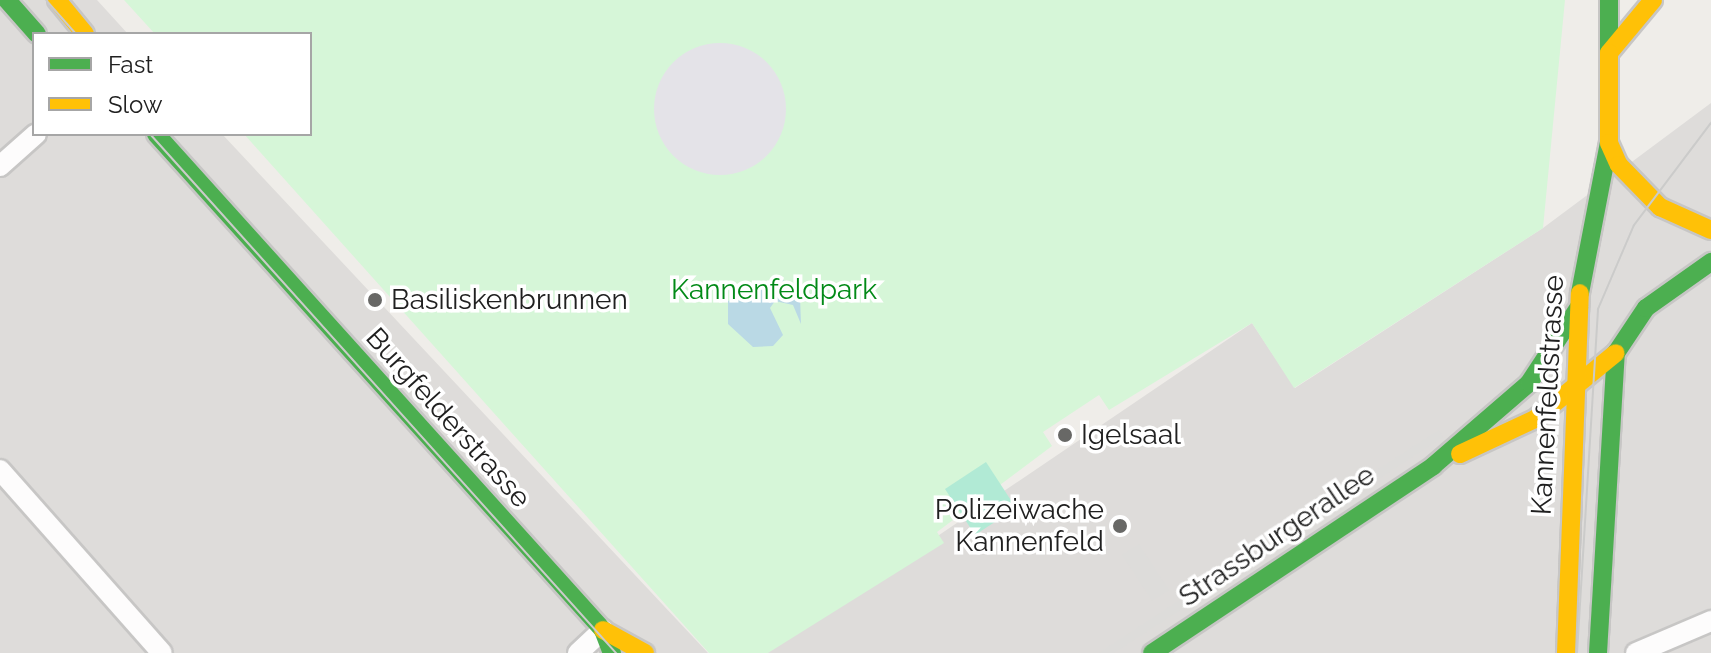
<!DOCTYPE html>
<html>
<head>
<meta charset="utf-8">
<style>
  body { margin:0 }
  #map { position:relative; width:1711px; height:653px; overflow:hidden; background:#efede9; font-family:Raleway,sans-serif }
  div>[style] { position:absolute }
  .residential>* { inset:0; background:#dedcda }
  .religious>* { inset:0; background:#dddcda }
  .park>* { inset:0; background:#d6f6d8 }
  .pitch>* { inset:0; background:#b1ead5 }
  .plaza>* { inset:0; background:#e4e3e8 }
  .round { border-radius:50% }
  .water>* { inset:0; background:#bad9e5 }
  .roads { filter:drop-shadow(2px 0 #c7c6c5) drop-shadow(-2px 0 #c7c6c5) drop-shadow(0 2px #c7c6c5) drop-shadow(0 -2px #c7c6c5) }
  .street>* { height:20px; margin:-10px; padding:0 10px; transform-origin:10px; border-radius:10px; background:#fdfcfc }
  .fast>* { height:18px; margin:-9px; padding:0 9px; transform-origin:9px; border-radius:9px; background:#4caf50 }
  .slow>* { height:18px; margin:-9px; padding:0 9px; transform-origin:9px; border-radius:9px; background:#ffc107 }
  .tram>* { height:2px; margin:-1px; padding:0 1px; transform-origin:1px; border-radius:1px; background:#cbcbca }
  .dots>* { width:22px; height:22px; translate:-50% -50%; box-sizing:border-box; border:4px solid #fff; border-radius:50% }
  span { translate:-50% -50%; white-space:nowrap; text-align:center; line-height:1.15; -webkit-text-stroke:7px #fff; paint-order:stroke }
  .park-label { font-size:28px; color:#028a17 }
  .poi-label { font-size:28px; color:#202020 }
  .left { translate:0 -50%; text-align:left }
  .right { translate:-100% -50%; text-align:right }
  .street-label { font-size:28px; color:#202020 }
  .legend { position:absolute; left:32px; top:32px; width:280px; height:104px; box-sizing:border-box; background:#fff; border:2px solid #a6a6a6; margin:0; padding:10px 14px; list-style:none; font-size:24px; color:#202020 }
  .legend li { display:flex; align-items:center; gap:16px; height:40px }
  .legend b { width:40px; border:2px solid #a6a6a6 }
</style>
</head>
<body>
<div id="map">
  <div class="residential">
    <i style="clip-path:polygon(0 0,97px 0,128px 34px,34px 34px,34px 134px,222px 134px,708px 653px,0 653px)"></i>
    <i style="clip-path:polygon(1711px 103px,1711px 653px,765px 653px,1252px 323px,1295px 388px,1543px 228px)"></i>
  </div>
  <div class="religious">
    <i style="clip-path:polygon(1439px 430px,1443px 437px,1328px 512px,1323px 505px)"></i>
    <i style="clip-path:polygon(1139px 544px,1169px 590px,1152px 601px,1122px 555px)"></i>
    <i style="clip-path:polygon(1186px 596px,1191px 603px,1114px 653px,1099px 653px)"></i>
  </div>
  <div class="park">
    <i style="clip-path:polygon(124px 0,1565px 0,1543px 228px,1294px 388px,1252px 323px,1109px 410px,1099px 395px,1043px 432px,1052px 446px,937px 532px,944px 543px,768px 653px,709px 653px,244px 134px,310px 134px,310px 34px,155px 34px)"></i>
  </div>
  <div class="pitch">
    <i style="clip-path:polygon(986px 462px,1016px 508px,975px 535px,945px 489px)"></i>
  </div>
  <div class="plaza">
    <i class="round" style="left:654px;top:43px;width:132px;height:132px"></i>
  </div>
  <div class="water">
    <i style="clip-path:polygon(779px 276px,800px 297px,801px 324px,793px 305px,775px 301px,770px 308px,783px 335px,773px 346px,753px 347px,728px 324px,728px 301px)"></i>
  </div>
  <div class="roads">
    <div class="street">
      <i style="left:0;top:166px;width:48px;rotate:-41.6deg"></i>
      <i style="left:0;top:470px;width:244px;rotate:48.5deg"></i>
      <i style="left:578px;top:653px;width:34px;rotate:-43deg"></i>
      <i style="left:1636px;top:653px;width:82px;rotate:-23.1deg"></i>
    </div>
    <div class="fast">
      <i style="left:7px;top:0;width:45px;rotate:48.6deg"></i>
      <i style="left:1609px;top:0;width:53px;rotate:90deg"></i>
      <i style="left:156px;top:134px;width:668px;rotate:47.97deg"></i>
      <i style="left:603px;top:630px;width:25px;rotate:69deg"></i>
      <i style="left:1580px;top:293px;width:153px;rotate:-79.1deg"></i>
      <i style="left:1152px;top:653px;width:338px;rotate:-33.6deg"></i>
      <i style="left:1433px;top:466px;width:127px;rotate:-40.8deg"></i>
      <i style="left:1529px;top:383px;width:91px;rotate:-56.7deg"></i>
      <i style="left:1598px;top:653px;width:301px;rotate:-86.6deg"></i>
      <i style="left:1616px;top:353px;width:54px;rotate:-56.3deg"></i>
      <i style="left:1646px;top:308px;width:80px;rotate:-35.3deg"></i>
    </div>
    <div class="slow">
      <i style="left:57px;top:0;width:44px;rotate:50.5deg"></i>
      <i style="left:1653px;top:0;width:69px;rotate:129.7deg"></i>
      <i style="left:1609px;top:53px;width:90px;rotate:90deg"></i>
      <i style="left:1609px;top:143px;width:24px;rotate:66deg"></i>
      <i style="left:1619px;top:165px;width:59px;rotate:45.7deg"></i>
      <i style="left:1660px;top:207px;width:56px;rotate:24.3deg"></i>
      <i style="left:1460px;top:454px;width:83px;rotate:-25deg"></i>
      <i style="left:1535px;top:419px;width:104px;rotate:-39.2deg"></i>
      <i style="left:603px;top:630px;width:48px;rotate:28.7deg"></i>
      <i style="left:1566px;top:653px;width:360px;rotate:-87.8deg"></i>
    </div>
  </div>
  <div class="tram">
    <i style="left:46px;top:0;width:45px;rotate:48.6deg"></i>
    <i style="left:150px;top:134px;width:698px;rotate:48.08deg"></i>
    <i style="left:1577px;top:653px;width:345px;rotate:-86.5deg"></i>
    <i style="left:1598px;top:309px;width:91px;rotate:-66.8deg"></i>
    <i style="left:1634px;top:225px;width:128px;rotate:-53deg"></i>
  </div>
  <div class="dots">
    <i style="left:375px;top:300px;background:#686866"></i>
    <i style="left:1065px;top:435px;background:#686866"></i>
    <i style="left:1120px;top:526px;background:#686866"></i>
  </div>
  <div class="park-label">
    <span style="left:774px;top:290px">Kannenfeldpark</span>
  </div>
  <div class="poi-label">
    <span class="left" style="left:391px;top:300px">Basiliskenbrunnen</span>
    <span class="left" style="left:1081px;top:435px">Igelsaal</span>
    <span class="right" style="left:1104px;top:526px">Polizeiwache<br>Kannenfeld</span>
  </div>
  <div class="street-label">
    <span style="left:1548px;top:395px;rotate:-87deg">Kannenfeldstrasse</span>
    <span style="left:448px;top:418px;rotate:48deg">Burgfelderstrasse</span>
    <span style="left:1277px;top:536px;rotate:-34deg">Strassburgerallee</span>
  </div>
  <ul class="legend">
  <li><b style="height:10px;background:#4caf50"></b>Fast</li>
  <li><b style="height:10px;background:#ffc107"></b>Slow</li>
  </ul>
</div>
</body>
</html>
